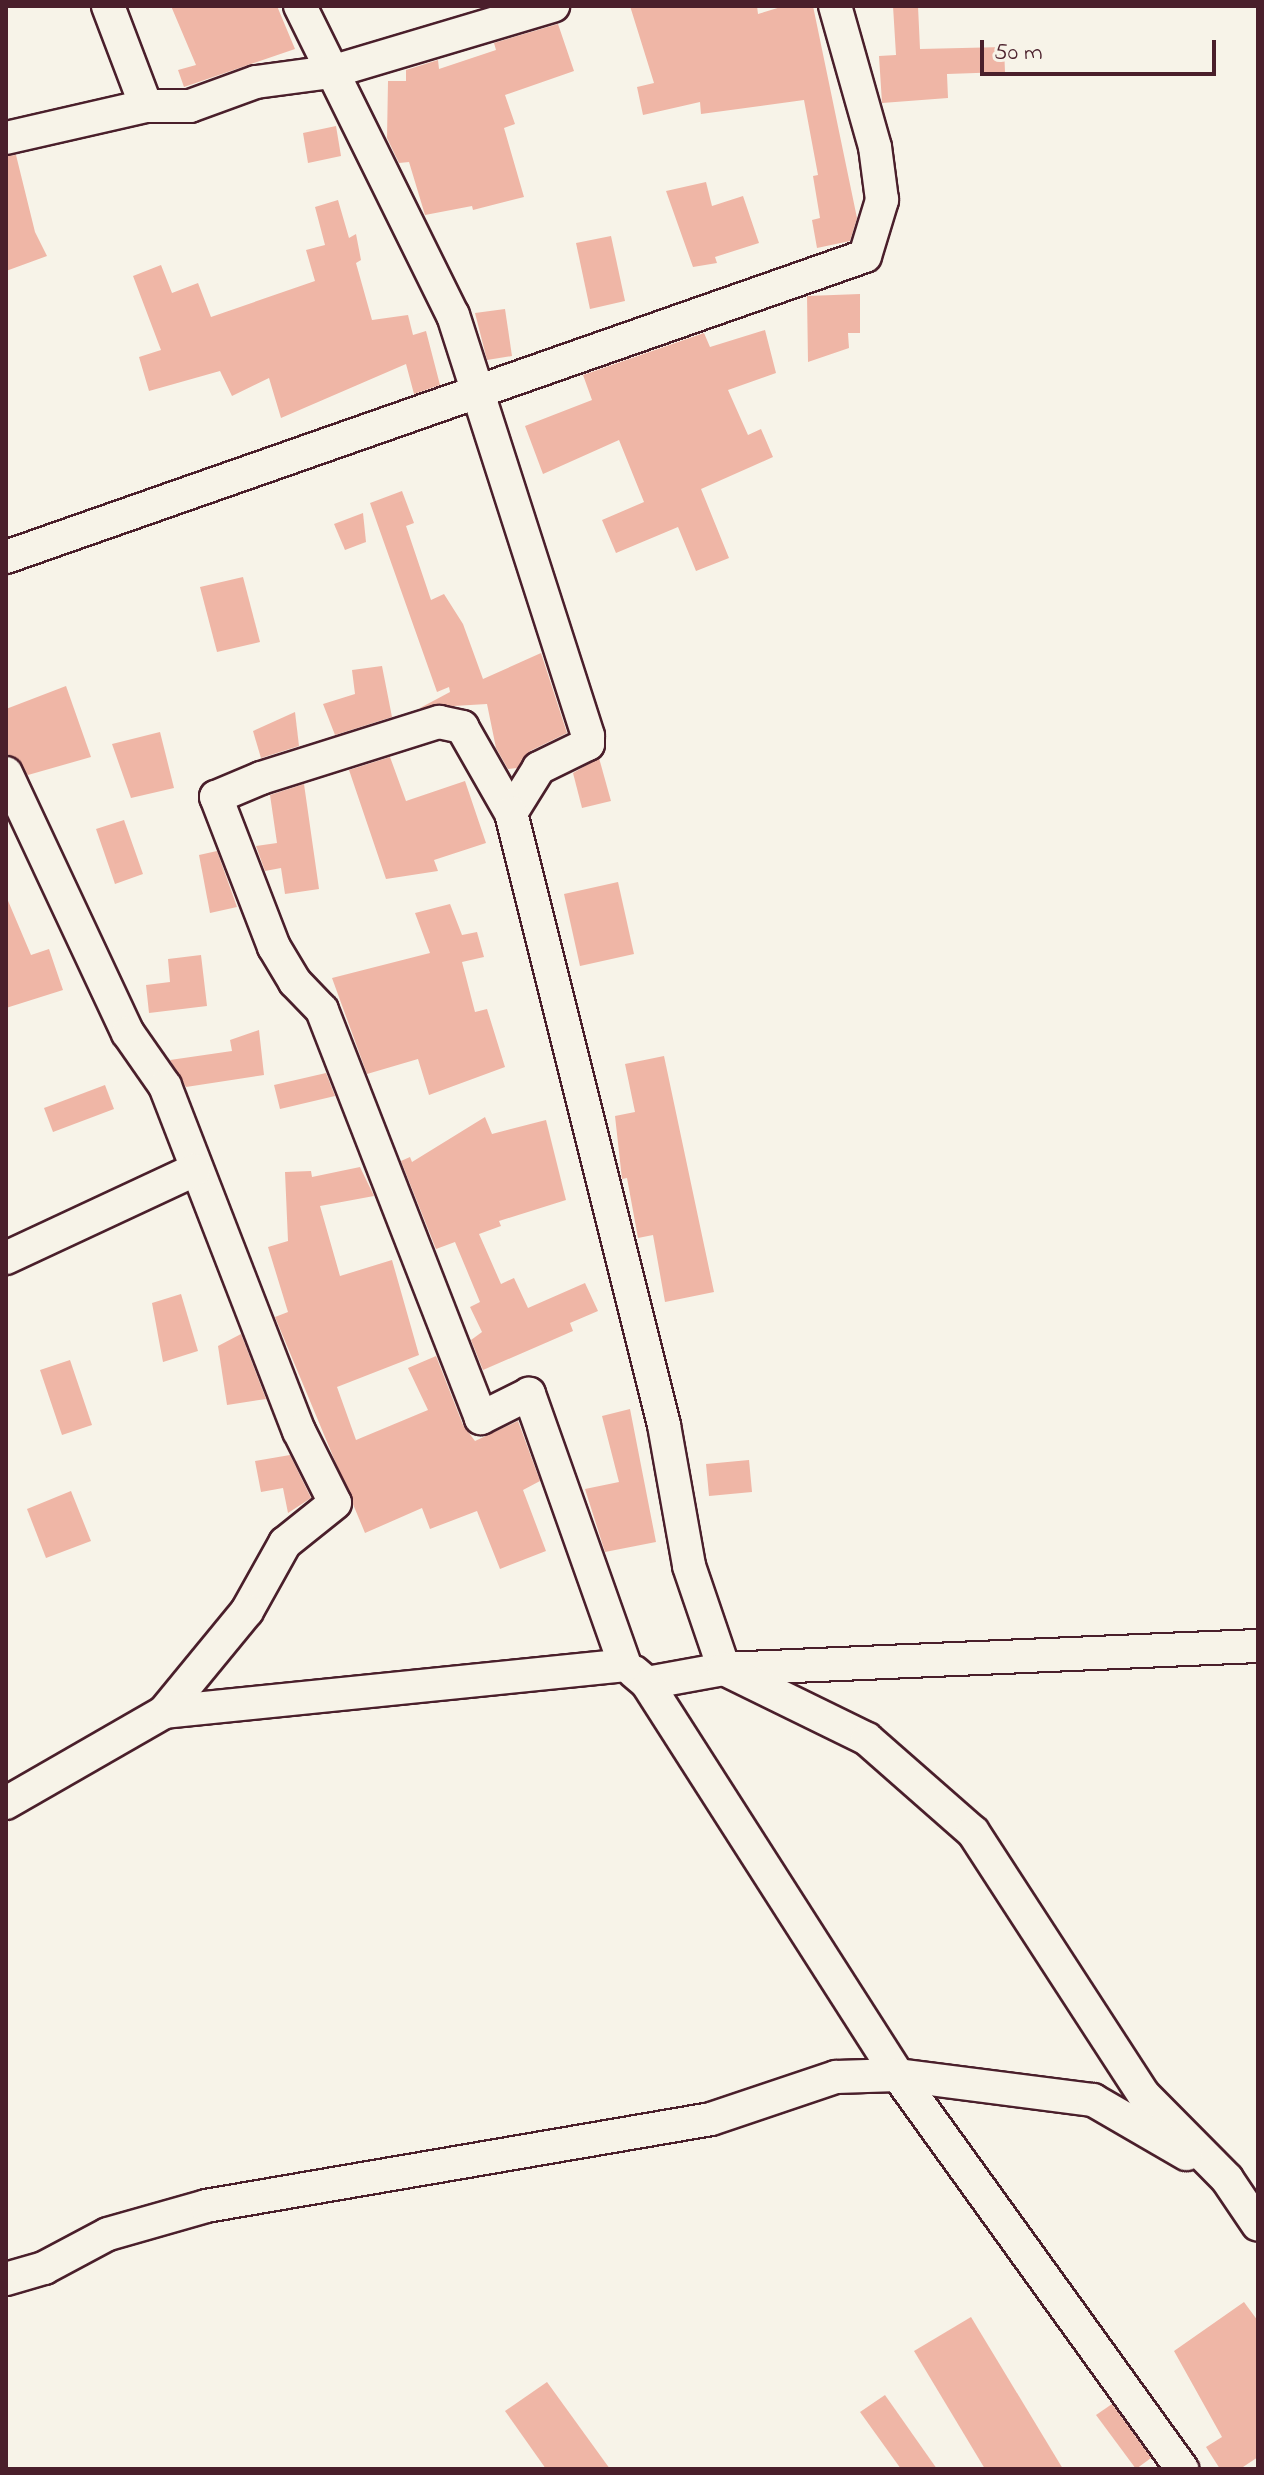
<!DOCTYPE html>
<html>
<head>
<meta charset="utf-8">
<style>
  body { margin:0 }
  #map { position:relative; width:1264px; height:2475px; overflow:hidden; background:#f7f3e8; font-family:"Indie Flower",sans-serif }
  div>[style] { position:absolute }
  .building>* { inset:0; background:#efb6a6 }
  .roads { filter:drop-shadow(2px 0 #4a1f2b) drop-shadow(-2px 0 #4a1f2b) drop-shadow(0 2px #4a1f2b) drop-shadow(0 -2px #4a1f2b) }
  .minor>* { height:32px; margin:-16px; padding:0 16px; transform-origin:16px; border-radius:16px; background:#f7f3e8 }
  span { translate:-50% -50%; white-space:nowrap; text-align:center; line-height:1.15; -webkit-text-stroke:7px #f7f3e8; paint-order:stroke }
  .frame { position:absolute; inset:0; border:8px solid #4a1f2b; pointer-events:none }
  .scale { position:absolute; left:980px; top:40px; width:236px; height:36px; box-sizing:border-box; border:4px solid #4a1f2b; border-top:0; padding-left:10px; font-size:24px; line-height:28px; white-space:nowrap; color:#4a1f2b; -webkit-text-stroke:6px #f7f3e8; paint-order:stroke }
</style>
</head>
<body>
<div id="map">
  <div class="building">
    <i style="clip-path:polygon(171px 6px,277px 6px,295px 49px,184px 87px,178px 70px,196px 65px)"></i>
    <i style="clip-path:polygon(630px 6px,757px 6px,758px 14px,784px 6px,813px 6px,857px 218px,850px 241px,817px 248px,812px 220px,820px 218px,813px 176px,818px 175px,804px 100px,701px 114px,700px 102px,643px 115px,637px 87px,654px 83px)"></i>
    <i style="clip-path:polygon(893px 6px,918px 6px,920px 49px,1004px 47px,1005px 72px,947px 74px,948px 98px,882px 103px,879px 56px,896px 55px)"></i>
    <i style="clip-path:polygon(558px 24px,574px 71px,505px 95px,515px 124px,504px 128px,524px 197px,473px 210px,472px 206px,425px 215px,409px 162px,399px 163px,387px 138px,388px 81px,406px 81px,406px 70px,438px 60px,439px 69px,496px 50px,494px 43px)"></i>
    <i style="clip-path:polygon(336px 126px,341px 156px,308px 163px,303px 133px)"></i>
    <i style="clip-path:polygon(16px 155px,35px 232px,47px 256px,6px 271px,6px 156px)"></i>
    <i style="clip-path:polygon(706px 182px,712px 206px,743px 196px,759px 243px,715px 257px,717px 263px,693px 267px,666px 191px)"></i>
    <i style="clip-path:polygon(338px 200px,349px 238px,356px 234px,361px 260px,356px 263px,372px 320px,408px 315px,413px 335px,426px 331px,440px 385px,414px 394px,406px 364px,281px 418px,269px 378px,232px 396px,220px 371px,149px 391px,139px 357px,161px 350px,133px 276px,161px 265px,172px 293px,198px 283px,211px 317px,315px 281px,306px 250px,325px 245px,315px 207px)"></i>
    <i style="clip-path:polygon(611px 236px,625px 301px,590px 309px,576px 243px)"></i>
    <i style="clip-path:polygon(860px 294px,860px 333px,848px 333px,849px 348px,808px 362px,807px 296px)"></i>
    <i style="clip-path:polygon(505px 309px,512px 356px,487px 360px,475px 313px)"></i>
    <i style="clip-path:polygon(765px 330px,776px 373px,728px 390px,748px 435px,761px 429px,773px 457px,701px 489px,729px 558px,696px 571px,678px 527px,616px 553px,602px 520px,644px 502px,619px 440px,543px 474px,525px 426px,592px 400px,583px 375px,704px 333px,710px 347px)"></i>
    <i style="clip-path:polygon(402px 491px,414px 523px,406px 526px,431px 600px,444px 594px,463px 624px,483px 679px,541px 653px,567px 733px,530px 751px,517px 768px,508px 769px,496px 748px,487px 704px,420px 708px,450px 692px,449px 687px,437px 692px,370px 503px)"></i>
    <i style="clip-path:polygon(363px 513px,366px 542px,345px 550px,334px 524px)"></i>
    <i style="clip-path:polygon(243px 577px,260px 642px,217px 652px,200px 587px)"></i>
    <i style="clip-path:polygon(382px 666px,392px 717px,335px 735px,323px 704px,355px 694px,352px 670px)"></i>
    <i style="clip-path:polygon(66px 686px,91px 757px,28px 775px,8px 754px,6px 709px)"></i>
    <i style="clip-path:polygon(295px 712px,299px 746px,261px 758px,253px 731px)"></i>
    <i style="clip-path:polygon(160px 732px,174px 788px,131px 798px,112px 744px)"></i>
    <i style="clip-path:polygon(390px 757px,406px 801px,465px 781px,486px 843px,434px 860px,438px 871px,386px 879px,349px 770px)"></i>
    <i style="clip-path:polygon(599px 758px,611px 801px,582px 808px,573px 773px)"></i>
    <i style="clip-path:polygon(304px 784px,319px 889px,285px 894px,281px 868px,265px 871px,256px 846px,277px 843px,270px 795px)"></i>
    <i style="clip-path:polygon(124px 820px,143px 874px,115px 884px,96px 829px)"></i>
    <i style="clip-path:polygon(217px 851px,237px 907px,210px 913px,199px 855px)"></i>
    <i style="clip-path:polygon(618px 882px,634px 954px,580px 966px,564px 894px)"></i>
    <i style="clip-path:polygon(6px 896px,31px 955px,49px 949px,63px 990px,6px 1008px)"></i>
    <i style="clip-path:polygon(450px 904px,462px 935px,477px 932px,484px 957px,462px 962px,475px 1012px,487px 1009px,505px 1067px,429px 1095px,418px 1059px,367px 1074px,332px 978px,430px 953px,415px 913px)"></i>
    <i style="clip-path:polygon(201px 955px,207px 1006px,149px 1013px,146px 985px,170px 982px,168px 959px)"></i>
    <i style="clip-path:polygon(259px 1030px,264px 1075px,186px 1087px,170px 1060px,232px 1051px,230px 1040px)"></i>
    <i style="clip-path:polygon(664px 1056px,714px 1292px,665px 1302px,653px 1235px,638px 1238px,627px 1178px,622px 1179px,615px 1116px,635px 1112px,625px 1064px)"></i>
    <i style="clip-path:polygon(326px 1073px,335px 1096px,280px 1109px,274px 1085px)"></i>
    <i style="clip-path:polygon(105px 1085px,114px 1109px,53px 1132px,44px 1108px)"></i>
    <i style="clip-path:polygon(485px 1117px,492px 1134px,546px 1120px,566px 1200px,499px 1221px,501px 1226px,479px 1234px,501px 1284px,514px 1278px,528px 1308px,585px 1283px,598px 1311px,570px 1323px,573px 1331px,483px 1370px,471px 1340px,482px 1332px,470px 1307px,480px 1302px,455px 1242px,436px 1249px,401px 1161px,410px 1157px,412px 1162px)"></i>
    <i style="clip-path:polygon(360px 1167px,374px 1196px,320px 1206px,340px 1276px,392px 1260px,419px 1355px,337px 1387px,356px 1440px,428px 1410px,408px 1368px,436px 1356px,463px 1425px,475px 1441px,518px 1421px,540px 1481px,523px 1490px,546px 1551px,500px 1569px,477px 1511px,430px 1529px,422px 1508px,365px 1533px,275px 1317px,288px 1312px,268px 1247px,288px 1241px,285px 1172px,311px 1171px,312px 1177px)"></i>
    <i style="clip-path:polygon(181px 1294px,198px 1351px,163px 1362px,152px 1303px)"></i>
    <i style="clip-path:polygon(241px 1334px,266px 1399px,227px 1405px,218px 1346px)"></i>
    <i style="clip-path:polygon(70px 1360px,92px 1425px,62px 1435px,40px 1370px)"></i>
    <i style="clip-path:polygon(630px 1409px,656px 1542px,605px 1552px,585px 1489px,619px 1482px,602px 1416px)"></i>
    <i style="clip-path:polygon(290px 1455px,311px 1498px,288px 1513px,283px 1488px,261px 1492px,255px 1461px)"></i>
    <i style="clip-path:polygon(749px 1460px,752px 1492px,709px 1496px,706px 1464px)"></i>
    <i style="clip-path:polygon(71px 1491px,91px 1541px,46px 1558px,27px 1509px)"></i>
    <i style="clip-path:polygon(1244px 2302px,1258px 2321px,1258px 2457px,1240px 2469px,1220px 2469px,1206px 2447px,1222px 2437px,1174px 2351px)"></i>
    <i style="clip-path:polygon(971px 2317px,1063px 2469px,985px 2469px,914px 2351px)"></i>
    <i style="clip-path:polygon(547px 2382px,610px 2469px,546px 2469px,505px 2411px)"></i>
    <i style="clip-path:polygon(885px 2395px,937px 2469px,901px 2469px,860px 2412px)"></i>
    <i style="clip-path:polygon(1112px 2404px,1151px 2458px,1136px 2469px,1096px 2415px)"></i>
  </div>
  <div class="roads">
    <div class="minor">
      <i style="left:108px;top:6px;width:107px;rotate:69.2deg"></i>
      <i style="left:300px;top:6px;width:345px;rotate:63.7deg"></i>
      <i style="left:453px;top:315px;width:442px;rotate:72.2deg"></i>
      <i style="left:588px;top:736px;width:8px;rotate:90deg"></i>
      <i style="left:588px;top:744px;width:55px;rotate:153.9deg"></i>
      <i style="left:539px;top:768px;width:53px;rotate:121.9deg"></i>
      <i style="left:6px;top:138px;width:144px;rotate:-12.9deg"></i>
      <i style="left:146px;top:106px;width:44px"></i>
      <i style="left:190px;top:106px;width:70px;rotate:-20deg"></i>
      <i style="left:256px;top:82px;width:76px;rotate:-7.6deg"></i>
      <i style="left:331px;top:72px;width:232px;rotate:-16.6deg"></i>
      <i style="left:6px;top:557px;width:910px;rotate:-19.31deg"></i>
      <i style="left:865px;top:256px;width:59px;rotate:-73.1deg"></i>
      <i style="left:882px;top:200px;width:53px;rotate:-97.5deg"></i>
      <i style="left:875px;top:147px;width:147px;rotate:-105.8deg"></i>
      <i style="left:6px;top:773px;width:287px;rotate:64.9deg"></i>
      <i style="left:128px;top:1033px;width:65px;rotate:55.1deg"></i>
      <i style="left:165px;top:1086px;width:370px;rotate:68.8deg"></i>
      <i style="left:299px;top:1431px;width:80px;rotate:63.4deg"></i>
      <i style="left:335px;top:1503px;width:64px;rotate:141.3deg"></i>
      <i style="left:285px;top:1543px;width:78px;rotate:119.2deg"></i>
      <i style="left:247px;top:1611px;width:131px;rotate:129.4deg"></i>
      <i style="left:6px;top:1258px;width:208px;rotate:-25deg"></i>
      <i style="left:634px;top:1672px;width:17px;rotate:40deg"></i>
      <i style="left:647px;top:1683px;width:78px;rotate:-10.3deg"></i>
      <i style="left:724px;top:1669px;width:534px;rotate:-2.47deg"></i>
      <i style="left:647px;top:1683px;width:465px;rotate:57.4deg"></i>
      <i style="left:898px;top:2075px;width:486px;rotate:54.2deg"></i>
      <i style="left:6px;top:1803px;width:182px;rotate:-29.9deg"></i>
      <i style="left:164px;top:1712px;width:463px;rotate:-5.8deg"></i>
      <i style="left:625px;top:1665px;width:288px;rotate:-109.5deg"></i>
      <i style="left:529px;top:1394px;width:54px;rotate:153.4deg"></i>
      <i style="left:481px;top:1418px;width:438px;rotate:-111.3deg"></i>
      <i style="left:322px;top:1010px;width:39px;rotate:-134deg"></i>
      <i style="left:295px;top:982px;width:41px;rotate:-121deg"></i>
      <i style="left:274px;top:947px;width:161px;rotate:-111.1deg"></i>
      <i style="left:216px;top:797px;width:49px;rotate:-22.9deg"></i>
      <i style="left:261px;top:778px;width:187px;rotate:-17.5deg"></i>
      <i style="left:439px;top:722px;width:24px;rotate:12deg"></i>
      <i style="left:462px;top:727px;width:99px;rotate:60.3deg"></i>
      <i style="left:511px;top:813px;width:631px;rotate:75.96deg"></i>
      <i style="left:664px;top:1425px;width:143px;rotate:79.9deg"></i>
      <i style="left:689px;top:1566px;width:109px;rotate:71.2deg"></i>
      <i style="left:724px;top:1669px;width:159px;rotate:26.1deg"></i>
      <i style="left:867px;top:1739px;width:141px;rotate:41.3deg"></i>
      <i style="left:973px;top:1832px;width:314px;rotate:57deg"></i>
      <i style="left:1144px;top:2095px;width:118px;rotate:45.3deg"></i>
      <i style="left:1227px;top:2179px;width:55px;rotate:56deg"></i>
      <i style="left:6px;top:2279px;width:40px;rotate:-16deg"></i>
      <i style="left:44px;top:2268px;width:72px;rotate:-28deg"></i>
      <i style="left:108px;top:2234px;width:102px;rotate:-15.9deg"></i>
      <i style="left:206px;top:2206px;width:512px;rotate:-9.77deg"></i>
      <i style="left:711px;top:2119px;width:132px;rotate:-18.6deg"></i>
      <i style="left:836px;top:2077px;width:62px;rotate:-1.8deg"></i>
      <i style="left:898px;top:2075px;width:197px;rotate:7.3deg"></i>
      <i style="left:1093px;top:2100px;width:108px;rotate:30.1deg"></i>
    </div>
  </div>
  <div class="frame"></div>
  <div class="scale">50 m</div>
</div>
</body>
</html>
